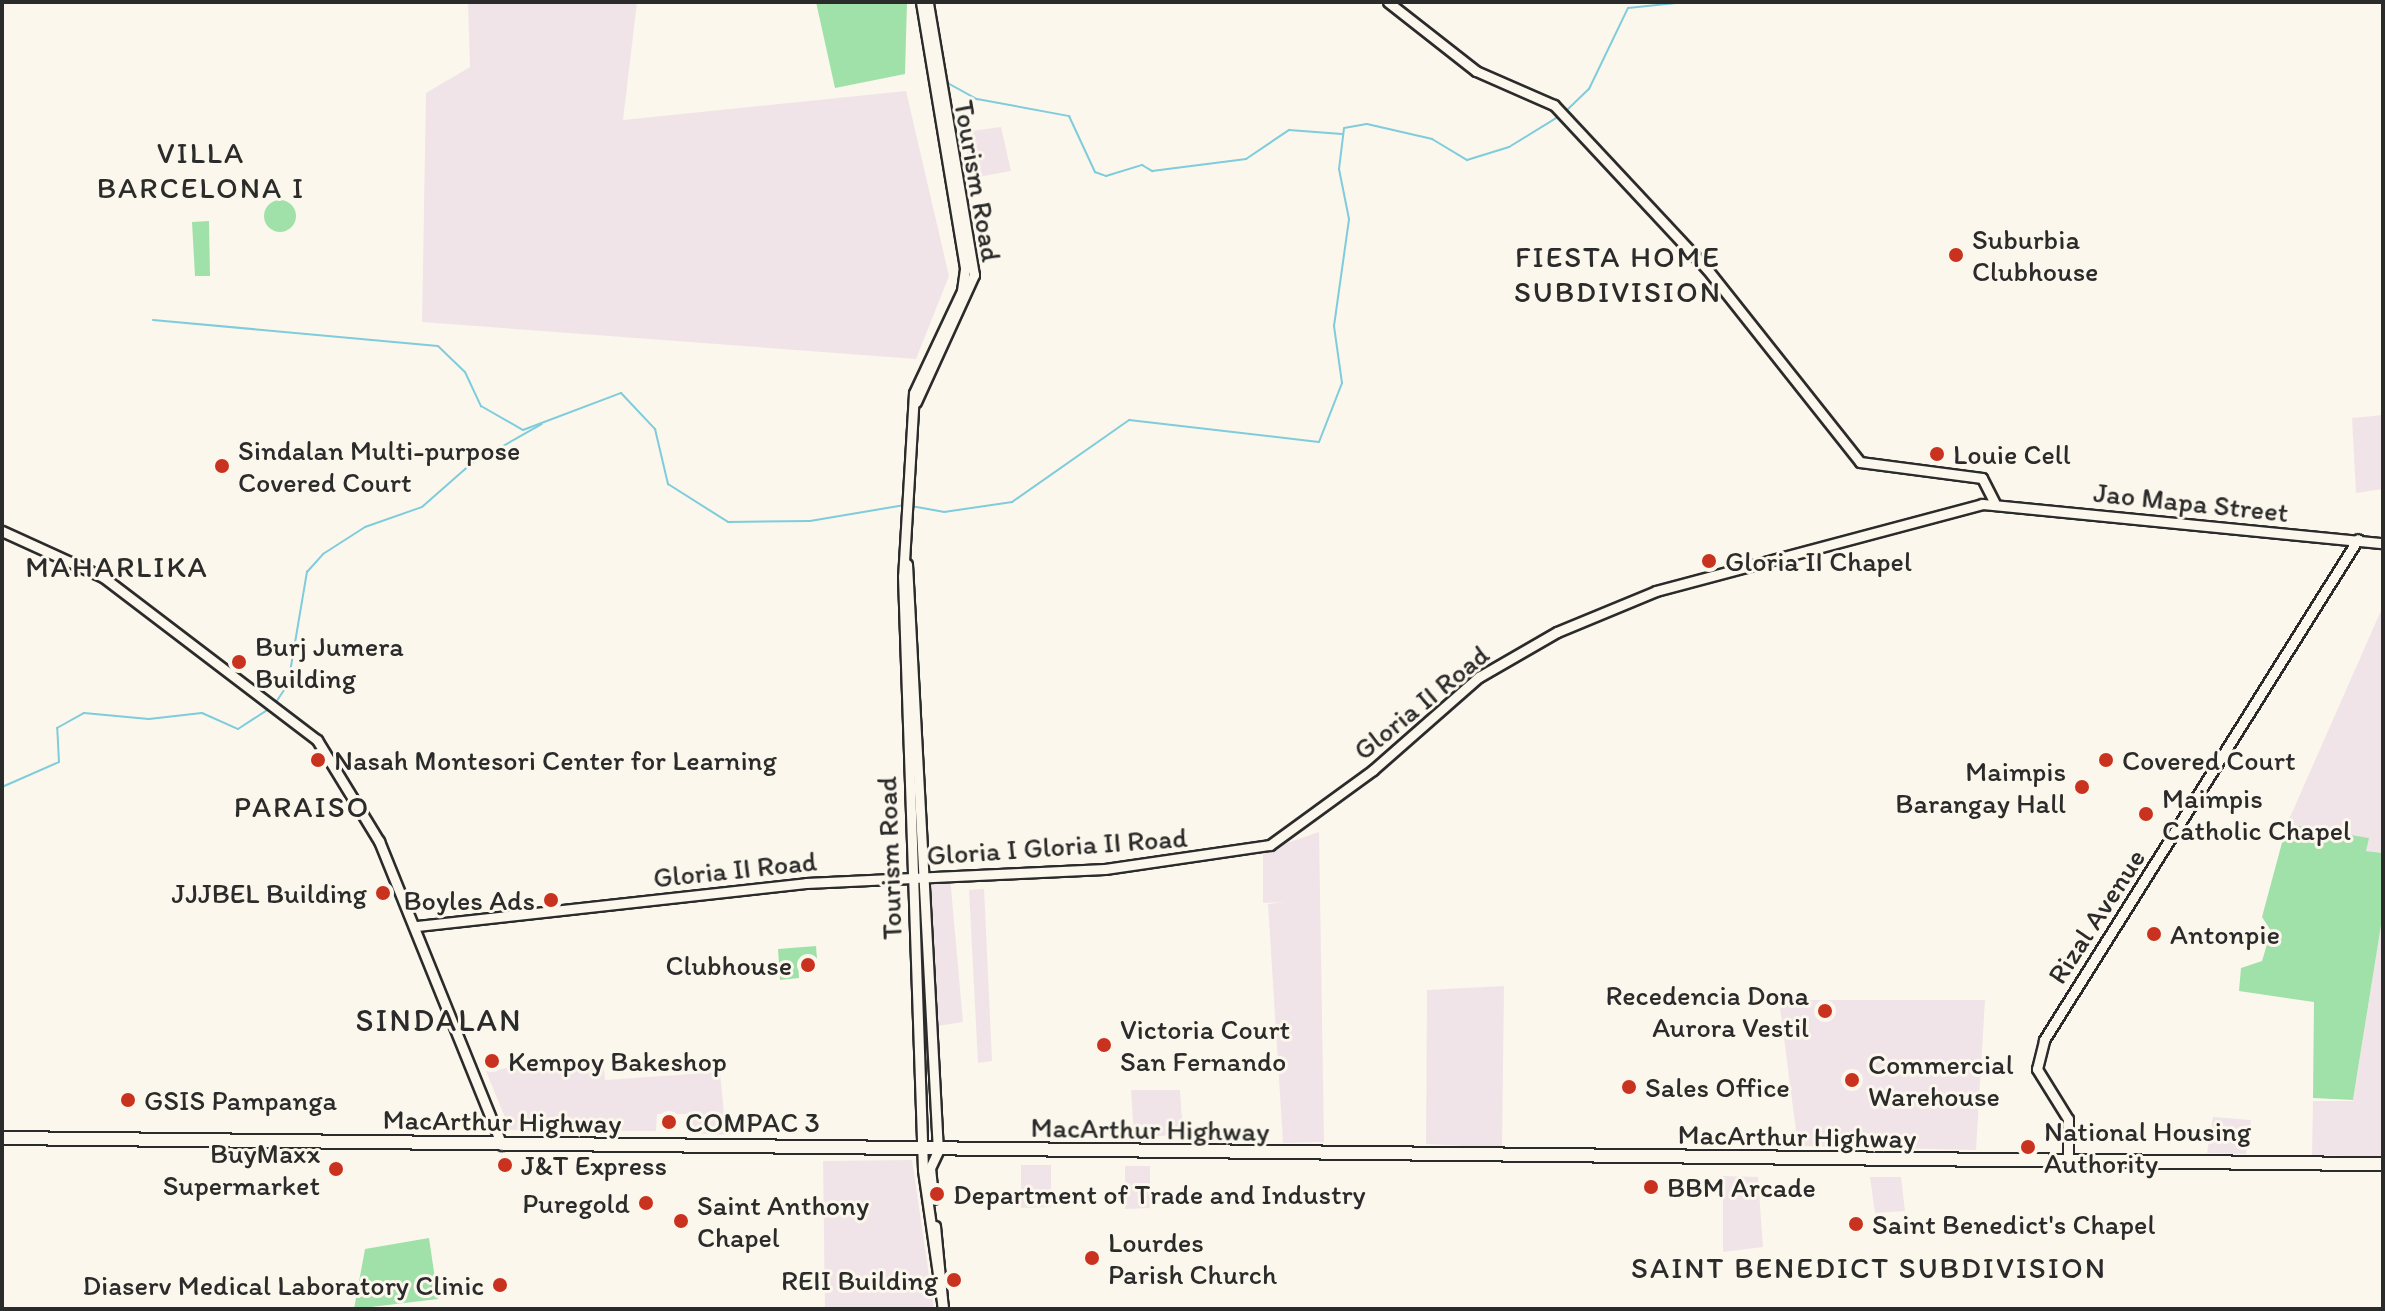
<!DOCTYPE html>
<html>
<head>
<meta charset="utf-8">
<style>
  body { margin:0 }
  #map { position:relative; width:2385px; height:1311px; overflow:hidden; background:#fbf7ec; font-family:Itim,sans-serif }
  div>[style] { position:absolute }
  .built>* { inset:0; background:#f0e4e9 }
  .green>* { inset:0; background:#a0e1aa }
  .round { border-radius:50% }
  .stream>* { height:2px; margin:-1px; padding:0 1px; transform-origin:1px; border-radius:1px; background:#7eccdc }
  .roads { filter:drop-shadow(2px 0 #2b2b2b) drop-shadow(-2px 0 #2b2b2b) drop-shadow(0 2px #2b2b2b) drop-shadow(0 -2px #2b2b2b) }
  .secondary>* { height:9px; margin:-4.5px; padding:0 4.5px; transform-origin:4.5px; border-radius:4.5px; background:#fbf7ec }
  .highway>* { height:12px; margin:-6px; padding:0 6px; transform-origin:6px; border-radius:6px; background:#fbf7ec }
  .dots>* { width:22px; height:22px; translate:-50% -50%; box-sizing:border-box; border:4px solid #fbf7ec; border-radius:50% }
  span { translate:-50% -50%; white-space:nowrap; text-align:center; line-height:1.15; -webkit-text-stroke:6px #fbf7ec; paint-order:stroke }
  .street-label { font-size:28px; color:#2b2b2b }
  .poi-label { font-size:28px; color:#2b2b2b }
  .left { translate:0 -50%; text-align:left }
  .right { translate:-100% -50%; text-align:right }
  .neighbourhood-label { font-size:30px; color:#2b2b2b; letter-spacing:2px }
  .quarter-label { font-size:32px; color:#2b2b2b; letter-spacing:2px }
  .frame { position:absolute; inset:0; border:4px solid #2b2b2b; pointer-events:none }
</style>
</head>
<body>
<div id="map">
  <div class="built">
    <i style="clip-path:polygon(468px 2px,637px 2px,623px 120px,906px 91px,949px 276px,916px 359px,422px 322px,426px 93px,470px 67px)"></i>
    <i style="clip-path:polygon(1001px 127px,1011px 171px,972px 178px,963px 132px)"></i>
    <i style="clip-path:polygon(2383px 415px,2383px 489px,2356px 493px,2352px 418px)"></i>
    <i style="clip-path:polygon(2383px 606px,2383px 853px,2366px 851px,2368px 838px,2287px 824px)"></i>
    <i style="clip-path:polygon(1319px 832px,1324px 1142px,1283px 1143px,1268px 904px,1286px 902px,1263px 903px,1263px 851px)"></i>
    <i style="clip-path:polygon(950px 877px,963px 1022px,924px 1028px,913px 879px)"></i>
    <i style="clip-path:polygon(984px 889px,992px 1061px,978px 1063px,969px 890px)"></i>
    <i style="clip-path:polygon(2383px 913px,2383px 1157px,2312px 1155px,2313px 1101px,2353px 1101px)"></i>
    <i style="clip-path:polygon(1504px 986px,1502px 1148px,1426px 1144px,1427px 990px)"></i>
    <i style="clip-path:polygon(1779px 1000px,1985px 1000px,1976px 1150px,1798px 1146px)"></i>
    <i style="clip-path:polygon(592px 1057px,603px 1061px,605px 1080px,720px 1072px,726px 1135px,691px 1133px,689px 1114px,657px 1114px,656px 1131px,510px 1130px,486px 1071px)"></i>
    <i style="clip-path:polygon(1131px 1090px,1180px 1090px,1183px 1135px,1134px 1137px)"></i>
    <i style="clip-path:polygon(2213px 1117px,2251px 1120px,2246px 1154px,2207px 1153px)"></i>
    <i style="clip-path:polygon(912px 1160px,934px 1309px,825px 1309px,823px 1161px)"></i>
    <i style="clip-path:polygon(1021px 1165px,1051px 1165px,1051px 1207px,1021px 1208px)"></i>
    <i style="clip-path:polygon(1125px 1166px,1150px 1166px,1150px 1208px,1125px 1209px)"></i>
    <i style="clip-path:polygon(1723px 1176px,1758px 1177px,1763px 1247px,1723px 1252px)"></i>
    <i style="clip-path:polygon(1870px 1177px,1901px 1177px,1905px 1211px,1875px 1213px)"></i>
  </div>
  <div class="green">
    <i style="clip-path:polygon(816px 2px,907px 2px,905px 74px,835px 88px)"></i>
    <i class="round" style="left:264px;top:200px;width:32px;height:32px"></i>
    <i style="clip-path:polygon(209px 221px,210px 276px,195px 276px,192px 222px)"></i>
    <i style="clip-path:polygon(2287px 824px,2369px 838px,2366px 851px,2383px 853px,2383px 913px,2353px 1100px,2313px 1098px,2314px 1002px,2239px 991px,2241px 968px,2262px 961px,2271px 931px,2262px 917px)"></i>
    <i style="clip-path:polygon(816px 946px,817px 959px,798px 961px,799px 978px,780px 980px,778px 949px)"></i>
    <i style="clip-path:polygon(429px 1238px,438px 1299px,354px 1309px,365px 1249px)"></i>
  </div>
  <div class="stream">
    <i style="left:944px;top:81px;width:38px;rotate:29deg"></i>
    <i style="left:977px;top:99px;width:94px;rotate:10.5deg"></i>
    <i style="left:1069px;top:116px;width:62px;rotate:65.1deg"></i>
    <i style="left:1095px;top:172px;width:12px;rotate:20deg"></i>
    <i style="left:1106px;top:176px;width:38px;rotate:-17deg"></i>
    <i style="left:1142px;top:165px;width:12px;rotate:31deg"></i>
    <i style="left:1152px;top:171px;width:95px;rotate:-7.3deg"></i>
    <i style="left:1246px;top:159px;width:52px;rotate:-34deg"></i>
    <i style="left:1289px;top:130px;width:53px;rotate:4.3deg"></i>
    <i style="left:1566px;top:111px;width:32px;rotate:-44deg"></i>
    <i style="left:1589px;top:89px;width:90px;rotate:-64.3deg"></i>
    <i style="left:1628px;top:8px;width:58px;rotate:-5.9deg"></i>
    <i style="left:153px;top:320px;width:286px;rotate:5.2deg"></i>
    <i style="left:438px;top:346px;width:37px;rotate:44deg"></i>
    <i style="left:465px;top:372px;width:38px;rotate:65deg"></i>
    <i style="left:481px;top:406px;width:48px;rotate:29.7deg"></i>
    <i style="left:523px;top:430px;width:105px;rotate:-20.7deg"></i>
    <i style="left:621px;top:393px;width:50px;rotate:46.6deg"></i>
    <i style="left:655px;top:429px;width:57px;rotate:76.7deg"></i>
    <i style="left:668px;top:484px;width:71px;rotate:32.3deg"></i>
    <i style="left:728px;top:522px;width:82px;rotate:-0.7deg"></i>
    <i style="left:810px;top:521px;width:96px;rotate:-9.6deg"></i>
    <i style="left:911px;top:506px;width:34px;rotate:10deg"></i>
    <i style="left:944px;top:512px;width:69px;rotate:-8.4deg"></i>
    <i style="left:1012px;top:502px;width:143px;rotate:-35deg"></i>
    <i style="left:1129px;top:420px;width:191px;rotate:6.6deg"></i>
    <i style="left:1319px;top:442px;width:63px;rotate:-68.7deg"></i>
    <i style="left:1342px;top:383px;width:58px;rotate:-98deg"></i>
    <i style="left:1334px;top:326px;width:108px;rotate:-82deg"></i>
    <i style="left:1349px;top:219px;width:51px;rotate:-101.3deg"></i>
    <i style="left:1339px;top:169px;width:41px;rotate:-83deg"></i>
    <i style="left:1344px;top:128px;width:23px;rotate:-10deg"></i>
    <i style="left:1367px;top:124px;width:67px;rotate:13deg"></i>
    <i style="left:1432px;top:139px;width:41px;rotate:31deg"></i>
    <i style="left:1467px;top:160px;width:44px;rotate:-17.2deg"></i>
    <i style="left:1509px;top:147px;width:57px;rotate:-31.5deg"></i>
    <i style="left:274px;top:705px;width:25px;rotate:-56deg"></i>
    <i style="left:288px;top:684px;width:114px;rotate:-80.4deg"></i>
    <i style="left:307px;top:572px;width:24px;rotate:-48deg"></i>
    <i style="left:323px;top:554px;width:50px;rotate:-32.7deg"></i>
    <i style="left:365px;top:527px;width:60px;rotate:-19.3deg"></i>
    <i style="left:422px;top:507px;width:65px;rotate:-41.3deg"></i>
    <i style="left:471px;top:464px;width:81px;rotate:-29.4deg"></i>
    <i style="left:2px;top:787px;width:62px;rotate:-23.7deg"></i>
    <i style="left:59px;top:762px;width:34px;rotate:-93deg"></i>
    <i style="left:57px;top:728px;width:31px;rotate:-29deg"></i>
    <i style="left:84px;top:713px;width:65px;rotate:5.3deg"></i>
    <i style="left:149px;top:719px;width:53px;rotate:-6.5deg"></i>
    <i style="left:202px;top:713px;width:39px;rotate:24deg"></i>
    <i style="left:238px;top:729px;width:37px;rotate:-33deg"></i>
  </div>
  <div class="roads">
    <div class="secondary">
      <i style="left:921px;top:2px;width:271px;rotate:80.6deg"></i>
      <i style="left:965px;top:269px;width:22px;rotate:98deg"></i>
      <i style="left:962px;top:291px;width:113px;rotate:115.2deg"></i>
      <i style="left:914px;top:393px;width:183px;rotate:93.4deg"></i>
      <i style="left:903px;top:576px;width:594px;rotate:88.07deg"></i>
      <i style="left:923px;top:1170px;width:140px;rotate:81.8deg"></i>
      <i style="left:1388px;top:2px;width:112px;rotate:38.1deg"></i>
      <i style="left:1476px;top:71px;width:85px;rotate:23.6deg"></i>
      <i style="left:1554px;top:105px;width:224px;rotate:47deg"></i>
      <i style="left:1707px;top:269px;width:246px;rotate:51.6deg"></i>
      <i style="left:1860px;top:462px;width:123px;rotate:7.5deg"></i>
      <i style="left:1982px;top:478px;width:27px;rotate:63deg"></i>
      <i style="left:916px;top:402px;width:140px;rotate:-65.5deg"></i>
      <i style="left:974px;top:275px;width:277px;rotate:-99.6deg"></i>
      <i style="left:2px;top:531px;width:111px;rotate:24.5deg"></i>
      <i style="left:103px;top:577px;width:269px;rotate:37.3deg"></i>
      <i style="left:317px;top:740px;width:119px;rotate:58.5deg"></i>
      <i style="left:379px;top:841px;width:328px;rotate:68deg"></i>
      <i style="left:907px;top:564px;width:588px;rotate:86.98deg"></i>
      <i style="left:938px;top:1151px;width:19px;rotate:115deg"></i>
      <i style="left:930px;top:1168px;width:31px;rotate:84deg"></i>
      <i style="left:417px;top:926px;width:391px;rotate:-6.3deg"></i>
      <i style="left:806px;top:883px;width:299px;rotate:-2.7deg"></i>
      <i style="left:1105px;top:869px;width:167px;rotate:-8.3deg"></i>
      <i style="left:1270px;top:845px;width:127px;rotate:-36.1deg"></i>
      <i style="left:1373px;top:770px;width:141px;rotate:-41.3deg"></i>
      <i style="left:1479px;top:677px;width:90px;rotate:-30deg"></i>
      <i style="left:1557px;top:632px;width:107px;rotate:-22.5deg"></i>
      <i style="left:1656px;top:591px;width:337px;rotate:-14.9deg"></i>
      <i style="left:1982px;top:504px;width:403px;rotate:5.6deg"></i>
      <i style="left:2068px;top:1163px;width:44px;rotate:-90deg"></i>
      <i style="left:2068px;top:1119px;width:59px;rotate:-121.8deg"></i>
      <i style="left:2037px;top:1069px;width:30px;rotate:-76deg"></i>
      <i style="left:2044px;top:1040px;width:591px;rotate:-57.92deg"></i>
      <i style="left:935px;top:1226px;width:83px;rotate:84.5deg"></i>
    </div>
    <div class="highway">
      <i style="left:2px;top:1138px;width:2381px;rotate:0.63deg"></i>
    </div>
  </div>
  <div class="dots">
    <i style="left:1956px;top:255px;background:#c8321e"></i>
    <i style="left:1937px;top:454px;background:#c8321e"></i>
    <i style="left:222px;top:466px;background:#c8321e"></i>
    <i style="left:1709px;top:561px;background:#c8321e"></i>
    <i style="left:239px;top:662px;background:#c8321e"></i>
    <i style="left:318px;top:760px;background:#c8321e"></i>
    <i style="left:2106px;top:760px;background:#c8321e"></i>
    <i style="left:2082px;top:787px;background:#c8321e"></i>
    <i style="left:2146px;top:814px;background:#c8321e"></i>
    <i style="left:383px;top:893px;background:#c8321e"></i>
    <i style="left:551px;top:900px;background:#c8321e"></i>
    <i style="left:2154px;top:934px;background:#c8321e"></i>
    <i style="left:808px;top:965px;background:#c8321e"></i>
    <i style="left:1825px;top:1011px;background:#c8321e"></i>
    <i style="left:1104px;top:1045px;background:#c8321e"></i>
    <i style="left:492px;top:1061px;background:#c8321e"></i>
    <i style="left:1852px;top:1080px;background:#c8321e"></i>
    <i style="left:1629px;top:1087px;background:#c8321e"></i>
    <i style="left:128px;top:1100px;background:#c8321e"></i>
    <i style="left:669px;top:1122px;background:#c8321e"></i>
    <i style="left:2028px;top:1147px;background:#c8321e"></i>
    <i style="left:505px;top:1165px;background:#c8321e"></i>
    <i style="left:336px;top:1169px;background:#c8321e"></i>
    <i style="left:1651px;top:1187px;background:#c8321e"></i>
    <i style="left:937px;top:1194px;background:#c8321e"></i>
    <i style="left:646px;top:1203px;background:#c8321e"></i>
    <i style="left:681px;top:1221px;background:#c8321e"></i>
    <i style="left:1856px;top:1224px;background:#c8321e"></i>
    <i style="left:1092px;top:1258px;background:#c8321e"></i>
    <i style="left:954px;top:1280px;background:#c8321e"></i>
    <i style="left:500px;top:1285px;background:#c8321e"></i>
  </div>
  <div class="street-label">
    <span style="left:978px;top:181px;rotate:80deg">Tourism Road</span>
    <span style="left:2191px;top:502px;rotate:6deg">Jao Mapa Street</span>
    <span style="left:1421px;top:702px;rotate:-39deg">Gloria II Road</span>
    <span style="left:1057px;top:846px;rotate:-4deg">Gloria I Gloria II Road</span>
    <span style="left:889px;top:858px;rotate:-92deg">Tourism Road</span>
    <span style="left:735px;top:869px;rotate:-6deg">Gloria II Road</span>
    <span style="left:2096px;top:916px;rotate:-57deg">Rizal Avenue</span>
    <span style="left:502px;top:1121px;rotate:1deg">MacArthur Highway</span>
    <span style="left:1150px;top:1129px;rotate:1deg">MacArthur Highway</span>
    <span style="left:1797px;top:1136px;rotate:1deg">MacArthur Highway</span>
  </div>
  <div class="poi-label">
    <span class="left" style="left:1972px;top:255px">Suburbia<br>Clubhouse</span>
    <span class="left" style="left:238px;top:466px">Sindalan Multi-purpose<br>Covered Court</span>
    <span class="left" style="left:1953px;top:454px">Louie Cell</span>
    <span class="left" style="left:1725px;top:561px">Gloria II Chapel</span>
    <span class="left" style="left:255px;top:662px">Burj Jumera<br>Building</span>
    <span class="left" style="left:334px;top:760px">Nasah Montesori Center for Learning</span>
    <span class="left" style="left:2122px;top:760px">Covered Court</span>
    <span class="right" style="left:2066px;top:787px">Maimpis<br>Barangay Hall</span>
    <span class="left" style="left:2162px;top:814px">Maimpis<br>Catholic Chapel</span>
    <span class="right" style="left:367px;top:893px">JJJBEL Building</span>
    <span class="right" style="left:535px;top:900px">Boyles Ads</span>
    <span class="left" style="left:2170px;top:934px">Antonpie</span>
    <span class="right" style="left:792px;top:965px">Clubhouse</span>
    <span class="right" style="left:1809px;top:1011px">Recedencia Dona<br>Aurora Vestil</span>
    <span class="left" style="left:1120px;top:1045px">Victoria Court<br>San Fernando</span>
    <span class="left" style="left:508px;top:1061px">Kempoy Bakeshop</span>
    <span class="left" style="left:1868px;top:1080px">Commercial<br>Warehouse</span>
    <span class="left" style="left:1645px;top:1087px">Sales Office</span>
    <span class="left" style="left:144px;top:1100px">GSIS Pampanga</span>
    <span class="left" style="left:685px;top:1122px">COMPAC 3</span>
    <span class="left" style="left:2044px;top:1147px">National Housing<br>Authority</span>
    <span class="right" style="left:320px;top:1169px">BuyMaxx<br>Supermarket</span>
    <span class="left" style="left:521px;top:1165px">J&amp;T Express</span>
    <span class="left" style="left:1667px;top:1187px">BBM Arcade</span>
    <span class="left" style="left:953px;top:1194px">Department of Trade and Industry</span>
    <span class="right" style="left:630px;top:1203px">Puregold</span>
    <span class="left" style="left:697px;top:1221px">Saint Anthony<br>Chapel</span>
    <span class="left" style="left:1872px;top:1224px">Saint Benedict's Chapel</span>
    <span class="left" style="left:1108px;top:1258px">Lourdes<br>Parish Church</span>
    <span class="right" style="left:938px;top:1280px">REII Building</span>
    <span class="right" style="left:484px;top:1285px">Diaserv Medical Laboratory Clinic</span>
  </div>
  <div class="neighbourhood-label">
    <span style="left:201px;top:170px">VILLA<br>BARCELONA I</span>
    <span style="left:1618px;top:274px">FIESTA HOME<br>SUBDIVISION</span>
    <span style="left:117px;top:567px">MAHARLIKA</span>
    <span style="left:302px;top:807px">PARAISO</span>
    <span style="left:1869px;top:1268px">SAINT BENEDICT SUBDIVISION</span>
  </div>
  <div class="quarter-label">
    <span style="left:439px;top:1020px">SINDALAN</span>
  </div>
  <div class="frame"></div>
</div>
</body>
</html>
